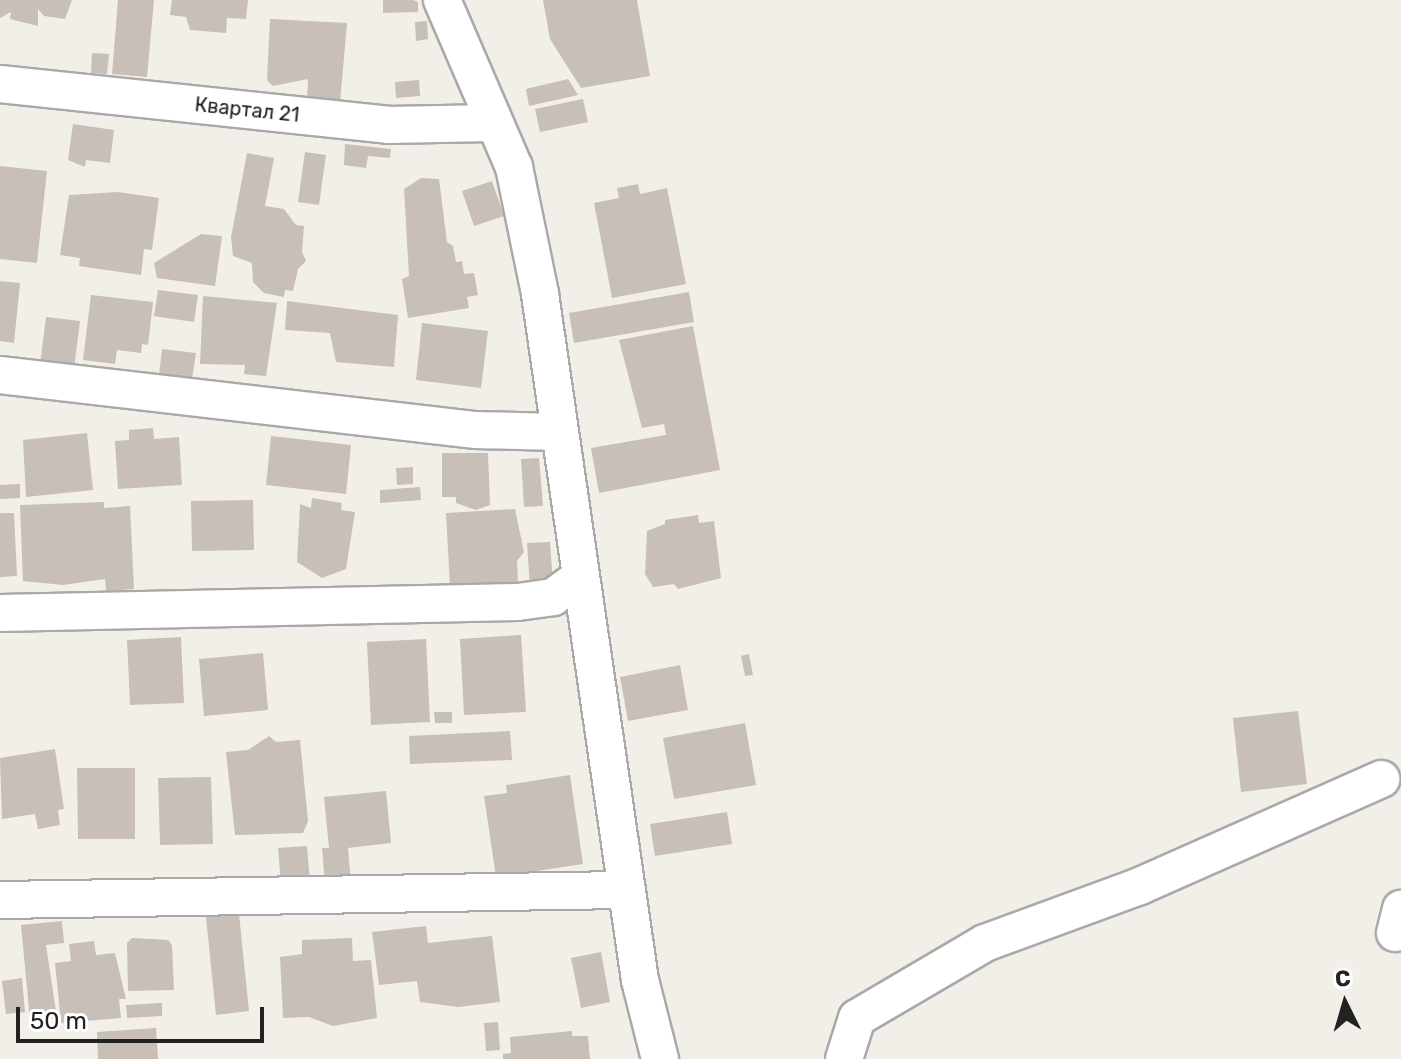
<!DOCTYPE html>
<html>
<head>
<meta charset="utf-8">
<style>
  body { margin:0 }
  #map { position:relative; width:1401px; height:1059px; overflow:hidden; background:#f2efe9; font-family:Rubik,sans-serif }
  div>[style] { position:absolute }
  .building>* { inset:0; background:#c7bfb8 }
  .roads { filter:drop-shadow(2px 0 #a9a9a9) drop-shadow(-2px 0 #a9a9a9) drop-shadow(0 2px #a9a9a9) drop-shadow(0 -2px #a9a9a9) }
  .minor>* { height:36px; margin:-18px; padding:0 18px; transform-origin:18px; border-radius:18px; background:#fff }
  span { translate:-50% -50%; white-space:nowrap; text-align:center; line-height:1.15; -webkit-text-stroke:8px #fff; paint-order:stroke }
  .street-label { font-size:20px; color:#222 }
  .north { position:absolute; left:1305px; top:963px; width:80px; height:80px; -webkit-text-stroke:6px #fff; paint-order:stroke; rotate:355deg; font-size:22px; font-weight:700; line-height:32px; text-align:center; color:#222 }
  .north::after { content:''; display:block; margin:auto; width:28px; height:36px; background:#222; clip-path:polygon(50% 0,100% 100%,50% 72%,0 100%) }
  .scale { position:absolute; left:16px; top:1007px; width:248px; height:36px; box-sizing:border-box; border:4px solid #222; border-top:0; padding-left:10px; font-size:24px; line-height:28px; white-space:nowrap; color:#222; -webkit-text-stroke:6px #fff; paint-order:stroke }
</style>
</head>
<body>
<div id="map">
  <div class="building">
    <i style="clip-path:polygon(0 0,72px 0,65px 19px,44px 16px,38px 9px,38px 26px,10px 19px,11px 12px,0 18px)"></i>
    <i style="clip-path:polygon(118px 0,154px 0,147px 77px,112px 74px)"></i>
    <i style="clip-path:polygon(172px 0,248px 0,246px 19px,227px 18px,226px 33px,190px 30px,186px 17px,170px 15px)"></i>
    <i style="clip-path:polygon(383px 0,413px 0,418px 2px,418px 12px,383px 13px)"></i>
    <i style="clip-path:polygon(543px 0,637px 0,650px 76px,581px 88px,550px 39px)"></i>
    <i style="clip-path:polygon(270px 19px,347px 23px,340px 103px,307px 101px,308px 79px,273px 86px,267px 80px)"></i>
    <i style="clip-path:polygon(427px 21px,428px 39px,416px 41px,415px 22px)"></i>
    <i style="clip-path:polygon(92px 53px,109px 54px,107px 74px,91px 73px)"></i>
    <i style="clip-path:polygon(568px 79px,578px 95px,529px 106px,526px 89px)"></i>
    <i style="clip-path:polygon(419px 80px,420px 96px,396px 98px,395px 82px)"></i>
    <i style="clip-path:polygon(583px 99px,588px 122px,540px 132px,535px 109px)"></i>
    <i style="clip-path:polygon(73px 124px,114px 130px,110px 163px,86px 160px,85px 167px,68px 160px)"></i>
    <i style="clip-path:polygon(345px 144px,391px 149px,390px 158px,368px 156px,366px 168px,344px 165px)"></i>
    <i style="clip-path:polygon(305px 152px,326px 155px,319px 205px,298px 202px)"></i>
    <i style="clip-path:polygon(247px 153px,274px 158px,265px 206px,284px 209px,296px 225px,304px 226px,302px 252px,306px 261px,298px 269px,293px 291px,285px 290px,284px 297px,264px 293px,253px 282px,252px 263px,233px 256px,231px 237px)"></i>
    <i style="clip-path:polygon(0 166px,47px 171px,37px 263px,0 259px)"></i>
    <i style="clip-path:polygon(421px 178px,439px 179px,447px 242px,453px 246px,456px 262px,462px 261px,464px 274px,474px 273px,478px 295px,467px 297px,469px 308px,408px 318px,402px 279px,409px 276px,404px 189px)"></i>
    <i style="clip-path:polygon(492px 181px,504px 216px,474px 226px,462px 191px)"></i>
    <i style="clip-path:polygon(638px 184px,640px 194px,667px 188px,686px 284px,612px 298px,594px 203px,619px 198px,617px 188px)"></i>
    <i style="clip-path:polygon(118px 192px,159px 198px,152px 250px,144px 249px,141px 275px,79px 266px,80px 258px,60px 255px,69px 195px)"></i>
    <i style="clip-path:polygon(201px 234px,222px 236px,215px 286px,157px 278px,154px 263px)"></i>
    <i style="clip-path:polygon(0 281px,20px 283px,14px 343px,0 341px)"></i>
    <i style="clip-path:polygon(158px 290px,198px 295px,194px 322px,154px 316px)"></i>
    <i style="clip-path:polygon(689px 292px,694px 322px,574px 343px,569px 313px)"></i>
    <i style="clip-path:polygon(91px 295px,153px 302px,148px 345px,142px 344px,141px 353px,117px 350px,115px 364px,83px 360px)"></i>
    <i style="clip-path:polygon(203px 296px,277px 303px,266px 376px,244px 374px,245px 365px,200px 364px)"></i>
    <i style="clip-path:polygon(287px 301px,398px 315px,394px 367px,336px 362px,330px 333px,285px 330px)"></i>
    <i style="clip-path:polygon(46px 317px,80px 321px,74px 369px,40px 365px)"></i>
    <i style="clip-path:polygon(422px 323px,488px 331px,481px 388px,416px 380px)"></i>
    <i style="clip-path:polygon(693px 326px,720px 470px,599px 493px,591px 448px,666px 435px,664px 424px,642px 428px,619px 340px)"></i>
    <i style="clip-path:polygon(162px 349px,196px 353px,192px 379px,159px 375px)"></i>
    <i style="clip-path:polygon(153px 428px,154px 439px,179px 437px,182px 485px,118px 489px,115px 441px,129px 440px,129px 430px)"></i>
    <i style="clip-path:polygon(87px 433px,93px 490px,26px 497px,23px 440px)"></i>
    <i style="clip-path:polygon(271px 436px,351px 445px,346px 494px,266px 485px)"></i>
    <i style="clip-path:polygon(442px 453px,488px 453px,490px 505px,476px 510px,456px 503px,456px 497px,442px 497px)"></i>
    <i style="clip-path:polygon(539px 458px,543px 506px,524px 507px,521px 459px)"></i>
    <i style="clip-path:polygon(413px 467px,413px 484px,397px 485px,396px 468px)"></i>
    <i style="clip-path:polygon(20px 484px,20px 498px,0 499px,0 485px)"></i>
    <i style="clip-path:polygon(420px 487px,421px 500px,380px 503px,380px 490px)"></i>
    <i style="clip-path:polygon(312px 498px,342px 503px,341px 510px,355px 512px,346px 569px,322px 578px,297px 562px,300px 504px,311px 508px)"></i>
    <i style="clip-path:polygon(253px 500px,254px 550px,192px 551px,191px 501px)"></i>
    <i style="clip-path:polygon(104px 502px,104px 508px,130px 506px,134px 589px,106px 591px,105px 579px,63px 585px,23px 581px,20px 505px)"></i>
    <i style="clip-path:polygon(515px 509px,524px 552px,517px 561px,518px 583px,450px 586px,446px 513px)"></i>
    <i style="clip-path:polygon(0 513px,14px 513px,17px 576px,0 577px)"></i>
    <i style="clip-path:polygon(698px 515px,699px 523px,714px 521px,721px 578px,678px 589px,674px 584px,653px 587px,645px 574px,647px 531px,665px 524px,665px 520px)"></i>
    <i style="clip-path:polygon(550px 542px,553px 585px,530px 587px,527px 543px)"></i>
    <i style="clip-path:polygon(521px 635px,526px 712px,464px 715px,460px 639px)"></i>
    <i style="clip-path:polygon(181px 637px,184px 703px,130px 705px,127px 640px)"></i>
    <i style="clip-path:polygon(426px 639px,430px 722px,371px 725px,367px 642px)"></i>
    <i style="clip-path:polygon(263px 653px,268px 710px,204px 716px,199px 659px)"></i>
    <i style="clip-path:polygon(749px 654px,753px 675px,745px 676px,741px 656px)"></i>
    <i style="clip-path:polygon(680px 665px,688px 710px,628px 721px,620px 677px)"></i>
    <i style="clip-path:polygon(1298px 711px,1307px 784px,1241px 792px,1233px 718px)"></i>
    <i style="clip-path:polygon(434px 712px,452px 712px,452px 723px,435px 723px)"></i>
    <i style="clip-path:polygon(745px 723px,756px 785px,674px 799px,663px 738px)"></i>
    <i style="clip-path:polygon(510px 731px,512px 760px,410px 764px,409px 736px)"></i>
    <i style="clip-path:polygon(269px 736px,276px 742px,300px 740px,308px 821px,303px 833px,235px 835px,226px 752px,248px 750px)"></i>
    <i style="clip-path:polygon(55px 749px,64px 809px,58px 810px,60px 825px,38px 829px,35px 814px,2px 819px,0 758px)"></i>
    <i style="clip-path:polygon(77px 768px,135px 768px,135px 839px,78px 839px)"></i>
    <i style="clip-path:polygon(570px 775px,583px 864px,496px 877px,484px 796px,507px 793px,506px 785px)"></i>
    <i style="clip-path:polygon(211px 777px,213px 844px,160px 845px,158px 778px)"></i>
    <i style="clip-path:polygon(386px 791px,391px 843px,348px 848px,351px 882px,325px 884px,322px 848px,329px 848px,324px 797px)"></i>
    <i style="clip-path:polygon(727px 812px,732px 844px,655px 856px,650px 824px)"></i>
    <i style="clip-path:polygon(307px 846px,310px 882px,281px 884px,278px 848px)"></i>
    <i style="clip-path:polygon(239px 914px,249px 1011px,216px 1015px,206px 917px)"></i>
    <i style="clip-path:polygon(62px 921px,64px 943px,46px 945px,57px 1018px,30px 1020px,21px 925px)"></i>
    <i style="clip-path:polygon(426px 926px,428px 943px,492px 936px,500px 1002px,458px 1007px,420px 1002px,417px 981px,379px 985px,372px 932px)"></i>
    <i style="clip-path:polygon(132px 938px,168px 940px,172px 945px,174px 990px,128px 991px,127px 943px)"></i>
    <i style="clip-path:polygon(352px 938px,353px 961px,371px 960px,377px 1018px,333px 1026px,309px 1017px,283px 1018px,280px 957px,302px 954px,302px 940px)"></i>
    <i style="clip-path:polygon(94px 941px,96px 955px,115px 953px,126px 999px,119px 999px,121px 1018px,61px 1023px,55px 963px,71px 961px,69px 944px)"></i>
    <i style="clip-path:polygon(601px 952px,610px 1002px,581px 1008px,571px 958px)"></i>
    <i style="clip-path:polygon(22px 978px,25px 1012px,6px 1014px,2px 981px)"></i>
    <i style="clip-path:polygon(162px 1003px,162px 1016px,127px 1018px,126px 1005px)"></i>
    <i style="clip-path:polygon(498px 1022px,500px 1050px,486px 1051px,484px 1023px)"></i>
    <i style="clip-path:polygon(156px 1028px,158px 1059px,98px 1059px,97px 1032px)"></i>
    <i style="clip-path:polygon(572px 1031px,572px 1036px,588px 1036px,590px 1059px,503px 1059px,503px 1054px,511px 1053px,510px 1037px)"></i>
  </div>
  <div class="roads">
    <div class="minor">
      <i style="left:442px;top:0;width:182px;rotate:66.7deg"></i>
      <i style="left:514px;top:167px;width:130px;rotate:78.4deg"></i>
      <i style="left:540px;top:294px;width:693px;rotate:81.71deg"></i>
      <i style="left:640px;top:980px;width:81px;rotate:75.8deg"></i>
      <i style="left:0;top:84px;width:390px;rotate:6deg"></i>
      <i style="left:388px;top:125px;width:106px;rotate:-1.1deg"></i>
      <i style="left:0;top:375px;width:479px;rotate:6.6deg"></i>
      <i style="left:476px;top:430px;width:82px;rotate:1.4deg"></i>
      <i style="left:0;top:613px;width:518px;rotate:-1.22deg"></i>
      <i style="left:518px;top:602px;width:35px;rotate:-8deg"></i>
      <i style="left:553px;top:597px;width:32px;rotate:-36deg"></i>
      <i style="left:0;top:900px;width:626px;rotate:-0.92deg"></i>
      <i style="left:1395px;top:933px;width:25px;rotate:-76deg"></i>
      <i style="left:844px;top:1059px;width:43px;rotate:-72.4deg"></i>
      <i style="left:857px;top:1018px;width:148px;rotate:-30.4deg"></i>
      <i style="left:985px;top:943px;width:165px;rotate:-20.2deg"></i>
      <i style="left:1140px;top:886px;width:264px;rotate:-23.9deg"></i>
    </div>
  </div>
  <div class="street-label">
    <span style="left:247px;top:110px;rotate:6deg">Квартал 21</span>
  </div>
  <div class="north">С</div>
  <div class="scale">50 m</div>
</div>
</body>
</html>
